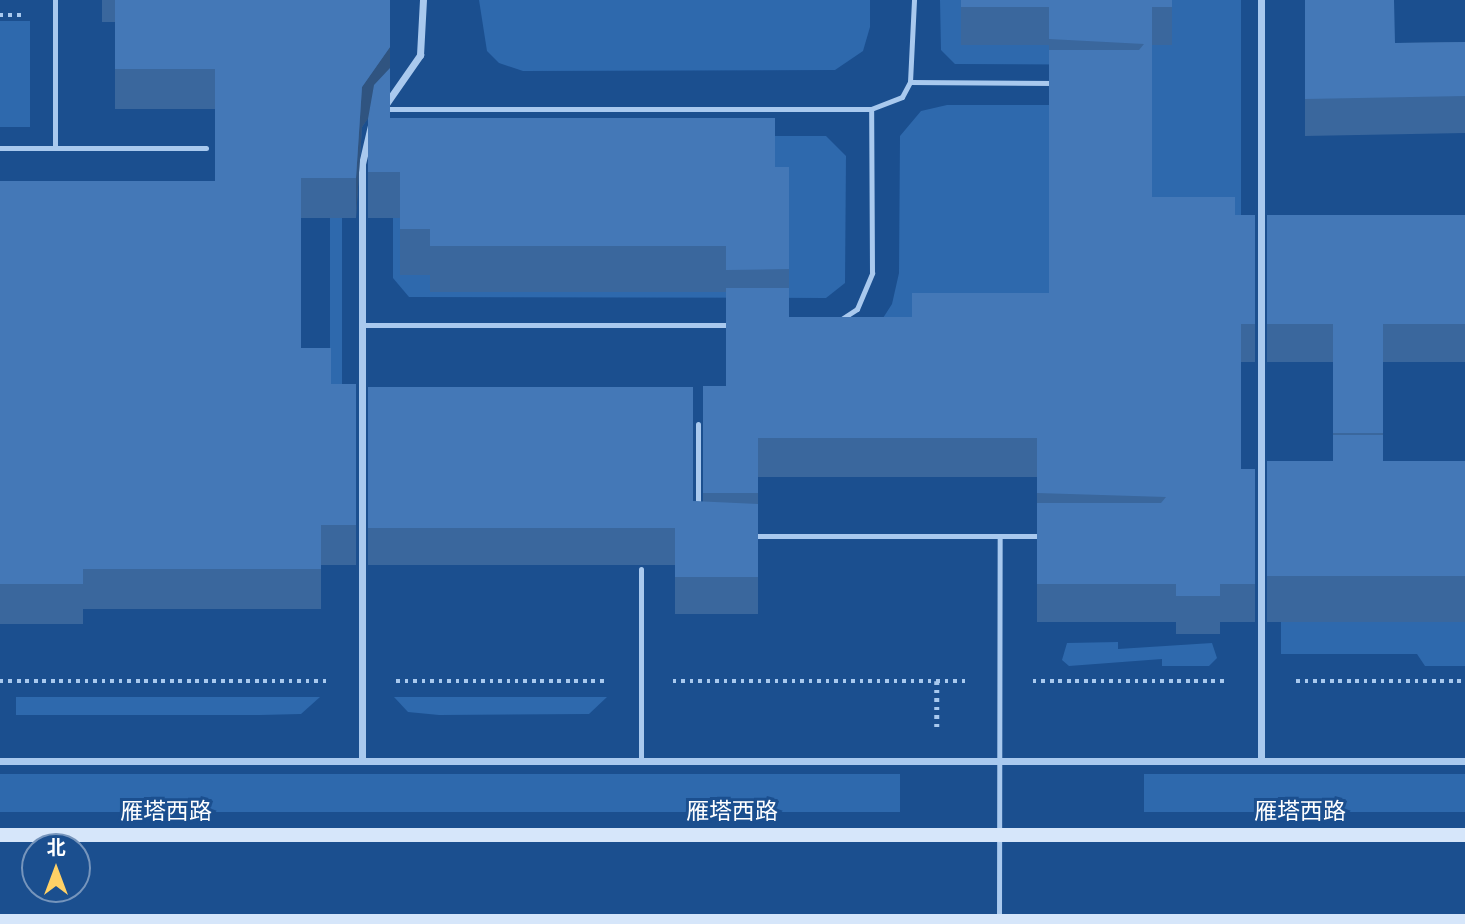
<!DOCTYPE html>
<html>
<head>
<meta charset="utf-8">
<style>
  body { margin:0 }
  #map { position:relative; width:1465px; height:924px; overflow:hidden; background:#1b4f8f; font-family:"Sofia Sans Condensed","Noto Sans SC",sans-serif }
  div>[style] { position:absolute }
  .green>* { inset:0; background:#2e69ad }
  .path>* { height:4.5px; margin-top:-2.25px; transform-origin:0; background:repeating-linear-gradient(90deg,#a9c9ee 0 3.5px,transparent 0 8.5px) }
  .service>* { height:5px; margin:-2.5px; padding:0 2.5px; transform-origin:2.5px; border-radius:2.5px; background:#a9c9ee }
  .minor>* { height:7px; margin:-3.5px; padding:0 3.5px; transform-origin:3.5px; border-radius:3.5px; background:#a9c9ee }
  .secondary>* { height:14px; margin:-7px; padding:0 7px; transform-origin:7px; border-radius:7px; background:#d6e6fa }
  .wall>* { inset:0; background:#3a679d }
  .shaded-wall>* { inset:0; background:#305480 }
  .building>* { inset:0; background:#4478b7 }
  span { translate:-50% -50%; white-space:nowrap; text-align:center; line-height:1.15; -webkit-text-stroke:6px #1b4f8f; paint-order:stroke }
  .street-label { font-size:23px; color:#fff }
  .north { position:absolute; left:21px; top:833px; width:70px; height:70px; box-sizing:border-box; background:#1b4f8f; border:2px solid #7695bc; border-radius:50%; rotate:0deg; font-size:19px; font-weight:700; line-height:28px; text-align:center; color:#fff }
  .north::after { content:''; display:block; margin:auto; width:24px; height:32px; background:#ffd166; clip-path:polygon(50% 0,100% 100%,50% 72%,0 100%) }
</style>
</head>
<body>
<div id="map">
  <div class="green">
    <i style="clip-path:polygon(330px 0,342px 0,342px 388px,330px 388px)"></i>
    <i style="clip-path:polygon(479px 0,870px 0,870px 27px,863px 51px,835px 70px,523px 71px,499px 63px,487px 51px)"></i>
    <i style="clip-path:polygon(940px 0,961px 0,961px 45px,1172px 45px,1172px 0,1241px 0,1241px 323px,1152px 235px,1152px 65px,955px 64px,941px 50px)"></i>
    <i style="clip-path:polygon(0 21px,30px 21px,30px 127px,0 127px)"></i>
    <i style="clip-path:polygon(947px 105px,1049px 105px,1049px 355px,876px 329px,892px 304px,899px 273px,900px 136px,921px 111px)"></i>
    <i style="clip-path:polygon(414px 136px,826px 136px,846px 156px,845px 283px,826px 298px,409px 297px,393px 278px,393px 168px)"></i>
    <i style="clip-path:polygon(1281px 622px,1465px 622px,1465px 666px,1425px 666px,1417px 654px,1281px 654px)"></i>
    <i style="clip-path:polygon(1118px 642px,1118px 649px,1212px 643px,1217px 658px,1209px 666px,1162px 666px,1162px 659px,1069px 666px,1062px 660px,1067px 643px)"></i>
    <i style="clip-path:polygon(16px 697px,320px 697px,301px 714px,260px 715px,16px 715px)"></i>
    <i style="clip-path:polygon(394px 697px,607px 697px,589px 714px,439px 715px,408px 712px)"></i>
    <i style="clip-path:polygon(0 774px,900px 774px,900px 812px,0 812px)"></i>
    <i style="clip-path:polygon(1144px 774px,1465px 774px,1465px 812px,1144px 812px)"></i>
  </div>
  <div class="path">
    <i style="left:0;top:15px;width:24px"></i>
    <i style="left:0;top:681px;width:328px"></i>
    <i style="left:396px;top:681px;width:212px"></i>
    <i style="left:673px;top:681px;width:296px"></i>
    <i style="left:937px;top:681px;width:48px;rotate:90deg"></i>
    <i style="left:1033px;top:681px;width:195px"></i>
    <i style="left:1296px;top:681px;width:169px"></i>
  </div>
  <div class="service">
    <i style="left:55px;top:0;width:148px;rotate:90deg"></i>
    <i style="left:910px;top:82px;width:144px;rotate:0.4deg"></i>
    <i style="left:385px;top:109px;width:486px"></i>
    <i style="left:871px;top:109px;width:33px;rotate:-21deg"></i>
    <i style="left:902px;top:97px;width:17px;rotate:-62deg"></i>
    <i style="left:910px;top:82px;width:82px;rotate:-87.2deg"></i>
    <i style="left:0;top:148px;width:206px"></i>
    <i style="left:840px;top:320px;width:20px;rotate:-33deg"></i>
    <i style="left:857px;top:309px;width:39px;rotate:-67deg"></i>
    <i style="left:872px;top:273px;width:164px;rotate:-90.3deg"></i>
    <i style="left:362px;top:325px;width:368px"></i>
    <i style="left:698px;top:424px;width:82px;rotate:90deg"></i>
    <i style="left:751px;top:536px;width:292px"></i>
    <i style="left:641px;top:569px;width:192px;rotate:90deg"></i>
    <i style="left:999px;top:921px;width:385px;rotate:-89.9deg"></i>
  </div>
  <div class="minor">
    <i style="left:1261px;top:0;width:761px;rotate:90deg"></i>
    <i style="left:386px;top:104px;width:60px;rotate:-55.2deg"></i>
    <i style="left:420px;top:55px;width:55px;rotate:-86.9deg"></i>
    <i style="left:0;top:761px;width:1465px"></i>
    <i style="left:362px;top:761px;width:597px;rotate:-90deg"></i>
    <i style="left:362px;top:164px;width:44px;rotate:-76.9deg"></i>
  </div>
  <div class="secondary">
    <i style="left:0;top:835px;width:1465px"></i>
    <i style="left:0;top:921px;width:1465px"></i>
  </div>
  <div class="wall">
    <i style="clip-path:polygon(102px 0,390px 0,390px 118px,775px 167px,789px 167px,789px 317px,912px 317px,1049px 293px,1049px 45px,961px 45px,961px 0,1172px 7px,1172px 45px,1152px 45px,1152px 197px,1235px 215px,1255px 215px,1255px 362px,1241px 362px,1241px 469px,1255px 469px,1255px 622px,1220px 622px,1220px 634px,1176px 634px,1176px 622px,1037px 622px,1037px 477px,758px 477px,758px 614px,675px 614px,675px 565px,368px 565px,368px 387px,693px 501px,703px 502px,703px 386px,726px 386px,726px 292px,430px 292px,430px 275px,400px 275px,400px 218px,368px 218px,368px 118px,362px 127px,356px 218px,301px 218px,301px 348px,331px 384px,356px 384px,356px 565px,321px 565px,321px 609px,83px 609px,83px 624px,0 624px,0 506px,215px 181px,215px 109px,115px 109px,115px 22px,102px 22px)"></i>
    <i style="clip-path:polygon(1305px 0,1395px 43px,1465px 42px,1465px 133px,1305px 136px)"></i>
    <i style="clip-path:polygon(1267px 215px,1465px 215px,1465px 362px,1383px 362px,1383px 461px,1465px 461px,1465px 622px,1267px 622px,1267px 461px,1333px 461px,1333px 362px,1267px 362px)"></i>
  </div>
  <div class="shaded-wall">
    <i style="clip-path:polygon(390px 47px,390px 87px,362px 127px,356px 218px,356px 178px,362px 87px)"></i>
  </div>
  <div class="building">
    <i style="clip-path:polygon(115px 0,390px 0,390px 47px,362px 87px,356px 178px,301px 178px,301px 348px,331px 348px,331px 384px,356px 384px,356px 525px,321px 525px,321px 569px,83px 569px,83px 584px,0 584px,0 181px,215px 181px,215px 69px,115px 69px)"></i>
    <i style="clip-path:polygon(961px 0,1172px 0,1172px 7px,1152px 7px,1152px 197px,1235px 197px,1235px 215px,1255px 215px,1255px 324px,1241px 324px,1241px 469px,1255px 469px,1255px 584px,1220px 584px,1220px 596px,1176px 596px,1176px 584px,1037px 584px,1037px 503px,1161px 503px,1166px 497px,1037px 493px,1037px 438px,758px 438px,758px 493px,703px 493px,703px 386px,726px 386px,726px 288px,789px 288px,789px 317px,912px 317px,912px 293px,1049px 293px,1049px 50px,1139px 50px,1144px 44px,1049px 39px,1049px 7px,961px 7px)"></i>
    <i style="clip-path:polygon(1305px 0,1394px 0,1395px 43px,1465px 42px,1465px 96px,1305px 99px)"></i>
    <i style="clip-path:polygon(390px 68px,390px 118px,775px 118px,775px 167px,789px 167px,789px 269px,726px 270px,726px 246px,430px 246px,430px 229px,400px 229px,400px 172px,368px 172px,368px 119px,374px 85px)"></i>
    <i style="clip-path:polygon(1267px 215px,1465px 215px,1465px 324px,1383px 324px,1383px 433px,1333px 433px,1333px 324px,1267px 324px)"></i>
    <i style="clip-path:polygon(368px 387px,693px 387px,693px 501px,758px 504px,758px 577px,675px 577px,675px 528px,368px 528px)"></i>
    <i style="clip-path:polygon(1333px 435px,1383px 435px,1383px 461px,1465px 461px,1465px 576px,1267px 576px,1267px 461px,1333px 461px)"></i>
  </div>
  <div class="street-label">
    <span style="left:166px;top:812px">雁塔西路</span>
    <span style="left:732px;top:812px">雁塔西路</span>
    <span style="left:1300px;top:812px">雁塔西路</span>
  </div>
  <div class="north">北</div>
</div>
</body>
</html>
